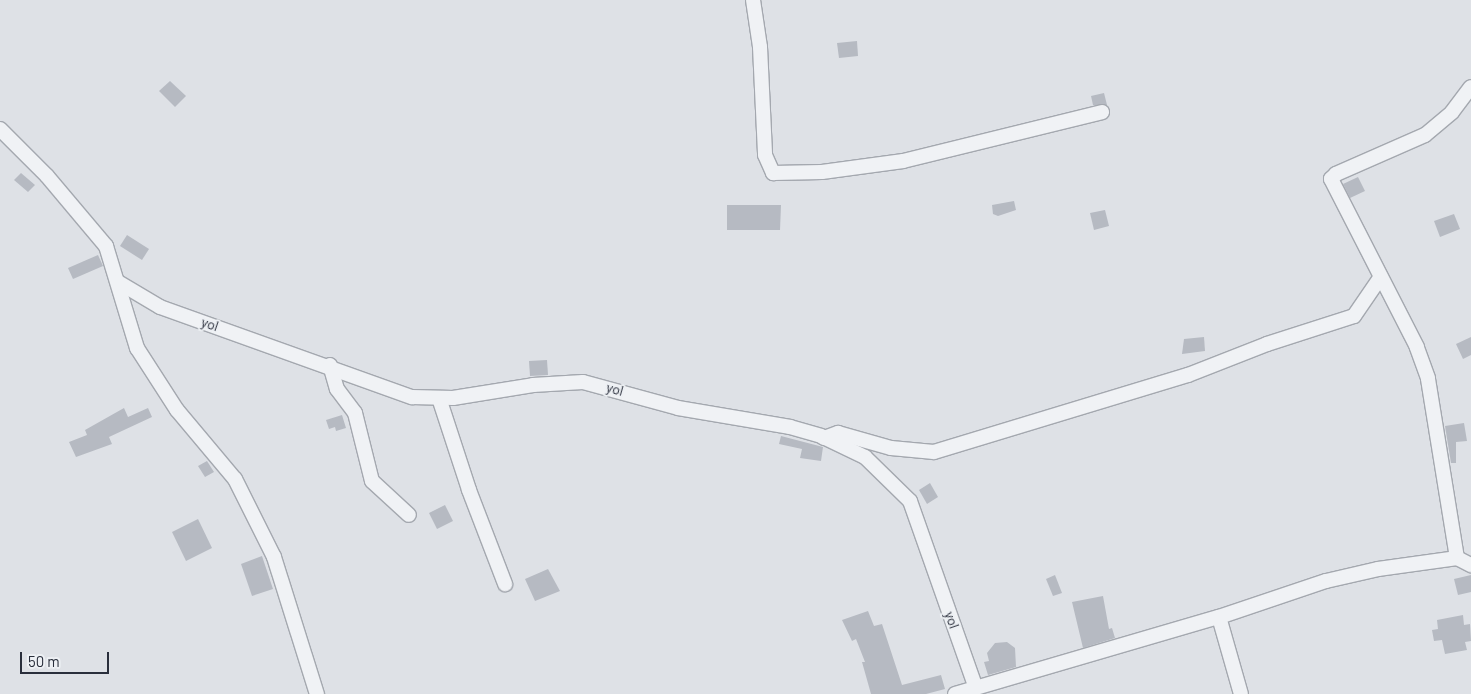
<!DOCTYPE html>
<html>
<head>
<meta charset="utf-8">
<style>
  body { margin:0 }
  #map { position:relative; width:1471px; height:694px; overflow:hidden; background:#dee1e6; font-family:Barlow,sans-serif }
  div>[style] { position:absolute }
  .building>* { inset:0; background:#b6bac2 }
  .roads { filter:drop-shadow(1px 0 #a4a8af) drop-shadow(-1px 0 #a4a8af) drop-shadow(0 1px #a4a8af) drop-shadow(0 -1px #a4a8af) }
  .street>* { height:14px; margin:-7px; padding:0 7px; transform-origin:7px; border-radius:7px; background:#f0f2f5 }
  span { translate:-50% -50%; white-space:nowrap; text-align:center; line-height:1.15; -webkit-text-stroke:4px #edf0f4; paint-order:stroke }
  .street-label { font-size:14px; color:#292e3b }
  .scale { position:absolute; left:20px; top:652px; width:89px; height:22px; box-sizing:border-box; border:2px solid #292e3b; border-top:0; padding-left:6px; font-size:15px; line-height:18px; white-space:nowrap; color:#292e3b; -webkit-text-stroke:4px #edf0f4; paint-order:stroke }
</style>
</head>
<body>
<div id="map">
  <div class="building">
    <i style="clip-path:polygon(857px 41px,858px 56px,839px 58px,837px 43px)"></i>
    <i style="clip-path:polygon(170px 81px,186px 96px,175px 107px,159px 91px)"></i>
    <i style="clip-path:polygon(1104px 93px,1107px 105px,1093px 105px,1091px 96px)"></i>
    <i style="clip-path:polygon(21px 173px,35px 185px,28px 192px,14px 180px)"></i>
    <i style="clip-path:polygon(1358px 177px,1365px 191px,1350px 198px,1343px 184px)"></i>
    <i style="clip-path:polygon(1014px 201px,1016px 210px,998px 216px,993px 214px,992px 205px)"></i>
    <i style="clip-path:polygon(727px 205px,781px 205px,780px 230px,727px 230px)"></i>
    <i style="clip-path:polygon(1105px 210px,1109px 226px,1094px 230px,1090px 213px)"></i>
    <i style="clip-path:polygon(1454px 214px,1460px 229px,1440px 237px,1434px 221px)"></i>
    <i style="clip-path:polygon(127px 235px,149px 249px,142px 260px,120px 246px)"></i>
    <i style="clip-path:polygon(98px 255px,103px 266px,73px 279px,68px 268px)"></i>
    <i style="clip-path:polygon(1204px 337px,1205px 351px,1182px 354px,1184px 339px)"></i>
    <i style="clip-path:polygon(1471px 337px,1471px 355px,1463px 359px,1456px 344px)"></i>
    <i style="clip-path:polygon(547px 360px,548px 375px,530px 376px,529px 361px)"></i>
    <i style="clip-path:polygon(124px 408px,128px 417px,148px 408px,152px 417px,109px 437px,112px 444px,76px 457px,69px 442px,87px 435px,85px 430px)"></i>
    <i style="clip-path:polygon(342px 415px,346px 428px,336px 431px,335px 427px,329px 429px,326px 420px)"></i>
    <i style="clip-path:polygon(1464px 423px,1467px 441px,1456px 442px,1456px 463px,1451px 463px,1445px 426px)"></i>
    <i style="clip-path:polygon(781px 436px,823px 447px,821px 461px,800px 458px,802px 449px,779px 444px)"></i>
    <i style="clip-path:polygon(207px 461px,214px 472px,205px 477px,198px 466px)"></i>
    <i style="clip-path:polygon(930px 483px,938px 497px,927px 504px,919px 490px)"></i>
    <i style="clip-path:polygon(445px 505px,453px 521px,437px 529px,429px 513px)"></i>
    <i style="clip-path:polygon(198px 519px,212px 548px,186px 561px,172px 532px)"></i>
    <i style="clip-path:polygon(262px 556px,273px 589px,252px 596px,241px 564px)"></i>
    <i style="clip-path:polygon(548px 569px,560px 591px,535px 601px,525px 579px)"></i>
    <i style="clip-path:polygon(1055px 575px,1062px 593px,1053px 596px,1046px 579px)"></i>
    <i style="clip-path:polygon(1471px 575px,1471px 592px,1458px 595px,1454px 579px)"></i>
    <i style="clip-path:polygon(1103px 596px,1109px 629px,1112px 628px,1115px 638px,1083px 648px,1072px 602px)"></i>
    <i style="clip-path:polygon(868px 611px,874px 626px,882px 624px,902px 685px,941px 675px,945px 689px,926px 694px,871px 694px,862px 662px,865px 662px,856px 639px,852px 641px,842px 620px)"></i>
    <i style="clip-path:polygon(1463px 615px,1464px 625px,1470px 624px,1471px 641px,1465px 642px,1467px 650px,1445px 654px,1442px 640px,1434px 641px,1432px 630px,1438px 629px,1437px 620px)"></i>
    <i style="clip-path:polygon(1007px 642px,1015px 648px,1016px 667px,988px 675px,984px 662px,989px 661px,987px 653px,995px 643px)"></i>
  </div>
  <div class="roads">
    <div class="street">
      <i style="left:753px;top:0;width:48px;rotate:81.5deg"></i>
      <i style="left:760px;top:47px;width:108px;rotate:87.3deg"></i>
      <i style="left:765px;top:155px;width:20px;rotate:66deg"></i>
      <i style="left:773px;top:173px;width:49px;rotate:-1.2deg"></i>
      <i style="left:822px;top:172px;width:82px;rotate:-7.7deg"></i>
      <i style="left:903px;top:161px;width:205px;rotate:-13.8deg"></i>
      <i style="left:0;top:129px;width:66px;rotate:45deg"></i>
      <i style="left:47px;top:176px;width:92px;rotate:49.9deg"></i>
      <i style="left:106px;top:246px;width:107px;rotate:73.1deg"></i>
      <i style="left:137px;top:348px;width:74px;rotate:57.2deg"></i>
      <i style="left:177px;top:410px;width:90px;rotate:50deg"></i>
      <i style="left:235px;top:479px;width:87px;rotate:63.4deg"></i>
      <i style="left:274px;top:557px;width:144px;rotate:72.6deg"></i>
      <i style="left:118px;top:282px;width:49px;rotate:30.8deg"></i>
      <i style="left:160px;top:307px;width:268px;rotate:19.7deg"></i>
      <i style="left:412px;top:397px;width:41px;rotate:1.4deg"></i>
      <i style="left:453px;top:398px;width:81px;rotate:-9.2deg"></i>
      <i style="left:533px;top:385px;width:50px;rotate:-3.4deg"></i>
      <i style="left:583px;top:382px;width:98px;rotate:15.3deg"></i>
      <i style="left:678px;top:408px;width:114px;rotate:9.6deg"></i>
      <i style="left:790px;top:427px;width:32px;rotate:16deg"></i>
      <i style="left:821px;top:436px;width:49px;rotate:25.5deg"></i>
      <i style="left:865px;top:457px;width:63px;rotate:44.4deg"></i>
      <i style="left:910px;top:501px;width:198px;rotate:70.6deg"></i>
      <i style="left:330px;top:365px;width:25px;rotate:74deg"></i>
      <i style="left:337px;top:389px;width:30px;rotate:53deg"></i>
      <i style="left:355px;top:413px;width:70px;rotate:76deg"></i>
      <i style="left:372px;top:481px;width:50px;rotate:42.6deg"></i>
      <i style="left:439px;top:398px;width:97px;rotate:71.9deg"></i>
      <i style="left:469px;top:490px;width:101px;rotate:69deg"></i>
      <i style="left:824px;top:438px;width:15px;rotate:-20deg"></i>
      <i style="left:838px;top:433px;width:55px;rotate:15.8deg"></i>
      <i style="left:891px;top:448px;width:43px;rotate:5.3deg"></i>
      <i style="left:934px;top:452px;width:265px;rotate:-16.9deg"></i>
      <i style="left:1188px;top:375px;width:85px;rotate:-21.4deg"></i>
      <i style="left:1267px;top:344px;width:91px;rotate:-17.8deg"></i>
      <i style="left:1354px;top:316px;width:46px;rotate:-55.6deg"></i>
      <i style="left:1457px;top:558px;width:16px;rotate:27deg"></i>
      <i style="left:1219px;top:617px;width:80px;rotate:74.1deg"></i>
      <i style="left:955px;top:694px;width:275px;rotate:-16.3deg"></i>
      <i style="left:1219px;top:617px;width:113px;rotate:-18.6deg"></i>
      <i style="left:1326px;top:581px;width:53px;rotate:-13deg"></i>
      <i style="left:1378px;top:569px;width:80px;rotate:-7.9deg"></i>
      <i style="left:1457px;top:558px;width:182px;rotate:-99.2deg"></i>
      <i style="left:1428px;top:378px;width:33px;rotate:-110deg"></i>
      <i style="left:1417px;top:347px;width:189px;rotate:-117.1deg"></i>
      <i style="left:1331px;top:179px;width:7px;rotate:-45deg"></i>
      <i style="left:1336px;top:174px;width:97px;rotate:-23.7deg"></i>
      <i style="left:1425px;top:135px;width:35px;rotate:-40deg"></i>
      <i style="left:1452px;top:112px;width:31px;rotate:-53deg"></i>
    </div>
  </div>
  <div class="street-label">
    <span style="left:210px;top:324px;rotate:19deg">yol</span>
    <span style="left:615px;top:389px;rotate:16deg">yol</span>
    <span style="left:952px;top:620px;rotate:71deg">yol</span>
  </div>
  <div class="scale">50 m</div>
</div>
</body>
</html>
